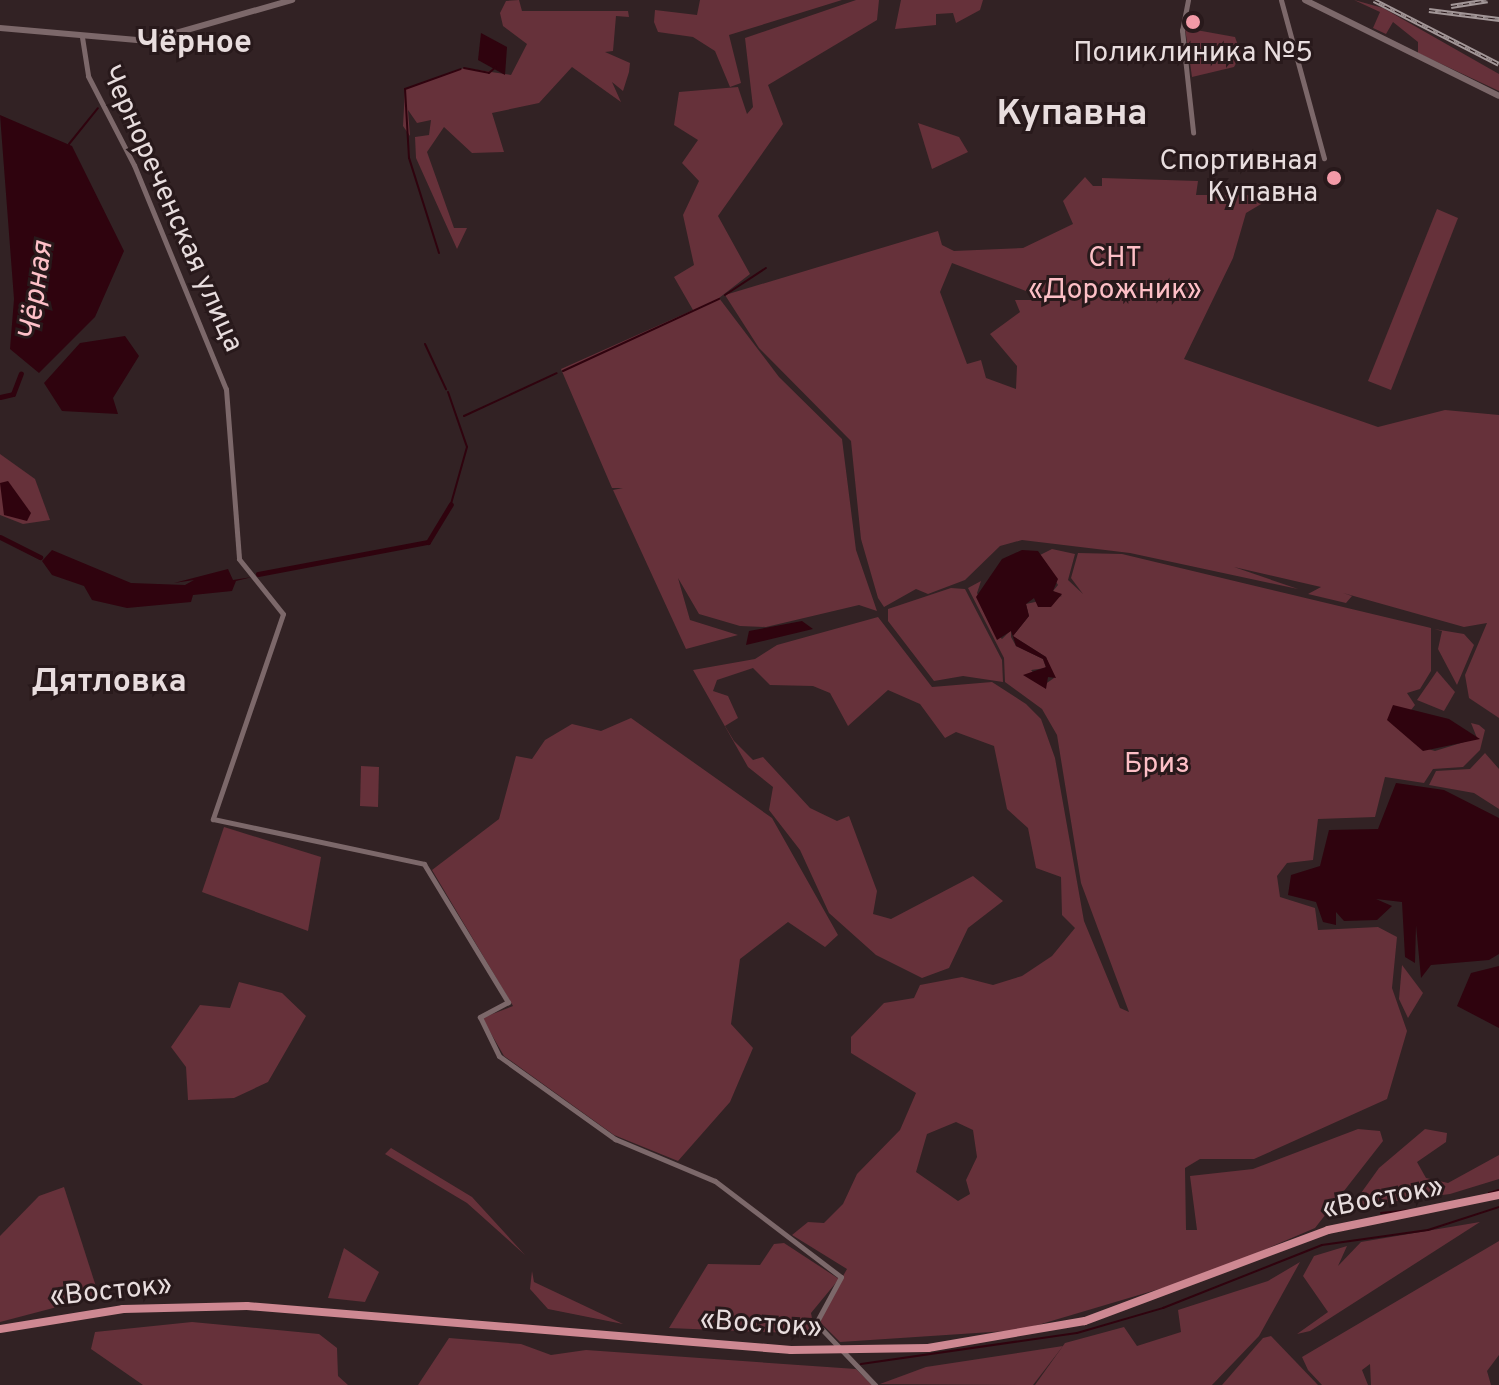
<!DOCTYPE html>
<html>
<head>
<meta charset="utf-8">
<style>
  body { margin:0 }
  #map { position:relative; width:1499px; height:1385px; overflow:hidden; background:#322224; font-family:Overpass,sans-serif }
  div>[style] { position:absolute }
  .green>* { inset:0; background:#66313a }
  .water>* { inset:0; background:#2f030e }
  .stream>* { height:2px; margin:-1px; padding:0 1px; transform-origin:1px; border-radius:1px; background:#2f030e }
  .river>* { height:5px; margin:-2.5px; padding:0 2.5px; transform-origin:2.5px; border-radius:2.5px; background:#2f030e }
  .tertiary>* { height:5px; margin:-2.5px; padding:0 2.5px; transform-origin:2.5px; border-radius:2.5px; background:#7c686a }
  .secondary>* { height:6px; margin:-3px; padding:0 3px; transform-origin:3px; border-radius:3px; background:#7c686a }
  .trunk>* { height:8px; margin:-4px; padding:0 4px; transform-origin:4px; border-radius:4px; background:#ce8892 }
  .rail>* { height:5px; margin-top:-2.5px; transform-origin:0; background:repeating-linear-gradient(90deg,#28191b 0 6px,#a39798 0 12px); box-sizing:border-box; border-block:2px solid #a39798 }
  .dots>* { width:22px; height:22px; translate:-50% -50%; box-sizing:border-box; border:4px solid #28191b; border-radius:50% }
  span { translate:-50% -50%; white-space:nowrap; text-align:center; line-height:1.15; -webkit-text-stroke:6px #28191b; paint-order:stroke }
  .poi-label { font-size:28px; color:#e8ddde }
  .right { translate:-100% -50%; text-align:right }
  .street-label { font-size:28px; color:#e8ddde }
  .park-label { font-size:28px; color:#fdbfc6 }
  .water-label { font-size:30px; color:#fec0c8; font-style:italic }
  .quarter-label { font-size:32px; color:#e8ddde; font-weight:700 }
  .district-label { font-size:36px; color:#e8ddde; font-weight:700 }
</style>
</head>
<body>
<div id="map">
  <div class="green">
    <i style="clip-path:polygon(519px 0,522px 11px,628px 11px,629px 17px,616px 16px,613px 51px,605px 52px,630px 63px,629px 72px,623px 91px,612px 82px,621px 102px,572px 67px,539px 103px,492px 113px,504px 152px,472px 153px,444px 127px,427px 152px,454px 228px,467px 228px,457px 249px,416px 158px,415px 137px,429px 135px,431px 120px,417px 123px,408px 110px,410px 136px,403px 126px,405px 89px,464px 68px,511px 75px,527px 44px,503px 26px,500px 13px,506px 1px)"></i>
    <i style="clip-path:polygon(700px 0,842px 0,729px 35px,741px 83px,730px 87px,715px 51px,693px 37px,658px 32px,654px 22px,655px 10px,697px 15px)"></i>
    <i style="clip-path:polygon(856px 0,879px 0,877px 20px,768px 85px,783px 124px,718px 216px,750px 274px,719px 298px,779px 377px,842px 439px,856px 550px,877px 611px,859px 605px,766px 627px,740px 626px,699px 614px,678px 578px,690px 620px,738px 635px,686px 649px,613px 490px,623px 488px,612px 488px,561px 369px,693px 310px,674px 277px,694px 265px,683px 215px,699px 181px,682px 163px,698px 140px,674px 125px,679px 92px,738px 87px,747px 114px,753px 107px,745px 38px)"></i>
    <i style="clip-path:polygon(901px 0,983px 0,980px 10px,956px 23px,953px 13px,936px 14px,936px 25px,895px 29px)"></i>
    <i style="clip-path:polygon(1354px 0,1383px 8px,1499px 74px,1499px 91px,1418px 53px,1418px 42px,1393px 22px,1386px 34px,1373px 28px,1380px 12px)"></i>
    <i style="clip-path:polygon(1185px 28px,1235px 37px,1241px 54px,1234px 67px,1192px 77px)"></i>
    <i style="clip-path:polygon(918px 123px,959px 137px,968px 152px,932px 169px)"></i>
    <i style="clip-path:polygon(evenodd,1085px 177px,1093px 186px,1102px 186px,1102px 178px,1198px 181px,1196px 195px,1276px 195px,1246px 213px,1233px 258px,1184px 359px,1378px 427px,1445px 410px,1499px 415px,1499px 718px,1469px 698px,1465px 675px,1487px 623px,1464px 627px,1343px 593px,1352px 596px,1346px 603px,1308px 594px,1321px 587px,1234px 567px,1298px 589px,1130px 553px,1022px 540px,1000px 546px,965px 580px,928px 594px,916px 589px,884px 607px,878px 598px,861px 539px,851px 441px,759px 348px,725px 295px,938px 231px,942px 245px,954px 251px,1023px 248px,1073px 224px,1063px 201px,1085px 177px,952px 263px,1050px 300px,1015px 300px,1020px 312px,990px 334px,1017px 366px,1016px 389px,986px 378px,981px 360px,967px 364px,940px 292px,952px 263px)"></i>
    <i style="clip-path:polygon(1437px 209px,1458px 218px,1391px 390px,1368px 381px)"></i>
    <i style="clip-path:polygon(0 454px,35px 479px,50px 520px,23px 524px,0 515px)"></i>
    <i style="clip-path:polygon(evenodd,1052px 549px,1075px 554px,1068px 580px,1083px 594px,1071px 578px,1078px 553px,1122px 554px,1431px 628px,1431px 671px,1420px 689px,1407px 693px,1415px 705px,1400px 724px,1421px 747px,1435px 751px,1477px 738px,1471px 723px,1479px 725px,1485px 730px,1480px 750px,1463px 767px,1433px 769px,1424px 783px,1385px 777px,1375px 817px,1318px 819px,1313px 860px,1287px 863px,1277px 876px,1280px 897px,1315px 908px,1318px 930px,1378px 927px,1397px 937px,1392px 988px,1407px 1031px,1387px 1099px,1254px 1159px,1200px 1159px,1185px 1168px,1186px 1230px,1197px 1230px,1190px 1176px,1253px 1169px,1358px 1129px,1380px 1131px,1383px 1141px,1315px 1228px,1203px 1276px,1021px 1330px,840px 1342px,818px 1320px,847px 1269px,792px 1235px,808px 1222px,824px 1223px,843px 1204px,857px 1174px,900px 1130px,916px 1093px,851px 1053px,851px 1037px,884px 1003px,914px 998px,920px 985px,962px 977px,993px 985px,1022px 976px,1052px 956px,1075px 928px,1062px 915px,1061px 877px,1036px 868px,1028px 828px,1007px 809px,994px 746px,956px 732px,945px 738px,920px 704px,888px 690px,848px 726px,830px 693px,813px 686px,770px 685px,753px 668px,717px 680px,713px 691px,728px 696px,738px 718px,725px 726px,734px 741px,753px 760px,763px 757px,810px 808px,837px 821px,849px 816px,877px 891px,873px 914px,891px 919px,973px 876px,1003px 901px,968px 928px,949px 968px,922px 978px,876px 955px,829px 913px,800px 850px,769px 810px,773px 787px,748px 767px,693px 670px,755px 659px,777px 645px,878px 617px,932px 687px,992px 682px,1026px 704px,1041px 719px,1055px 758px,1084px 921px,1120px 1008px,1129px 1012px,1081px 883px,1057px 735px,1042px 709px,1005px 682px,1004px 658px,968px 588px,981px 581px,977px 593px,997px 634px,1002px 639px,1011px 630px,1011px 637px,1016px 646px,1043px 659px,1046px 668px,1031px 670px,1044px 685px,1054px 678px,1046px 657px,1013px 636px,1029px 616px,1026px 604px,1062px 596px,1053px 591px,1058px 585px,1040px 555px,1052px 549px,956px 1122px,973px 1130px,977px 1157px,966px 1180px,970px 1194px,958px 1201px,916px 1172px,927px 1134px,956px 1122px)"></i>
    <i style="clip-path:polygon(951px 588px,965px 589px,1002px 660px,1003px 682px,963px 676px,934px 681px,888px 621px,888px 609px)"></i>
    <i style="clip-path:polygon(1434px 629px,1464px 634px,1474px 645px,1457px 685px,1438px 649px,1442px 631px)"></i>
    <i style="clip-path:polygon(1437px 671px,1455px 692px,1444px 711px,1417px 700px)"></i>
    <i style="clip-path:polygon(631px 718px,772px 818px,838px 935px,825px 947px,788px 922px,740px 959px,731px 1024px,753px 1048px,730px 1102px,678px 1161px,614px 1135px,504px 1056px,482px 1018px,513px 1006px,432px 870px,499px 819px,516px 756px,532px 759px,545px 740px,572px 724px,601px 731px)"></i>
    <i style="clip-path:polygon(1485px 753px,1499px 769px,1499px 809px,1474px 793px,1429px 785px,1436px 771px,1470px 769px)"></i>
    <i style="clip-path:polygon(361px 766px,379px 767px,378px 807px,360px 806px)"></i>
    <i style="clip-path:polygon(224px 827px,321px 857px,308px 931px,202px 892px)"></i>
    <i style="clip-path:polygon(1402px 965px,1423px 993px,1408px 1018px,1399px 999px)"></i>
    <i style="clip-path:polygon(239px 982px,282px 993px,306px 1016px,268px 1082px,234px 1098px,188px 1100px,186px 1067px,171px 1047px,200px 1005px,230px 1008px)"></i>
    <i style="clip-path:polygon(1425px 1129px,1447px 1133px,1446px 1142px,1417px 1162px,1426px 1178px,1448px 1183px,1499px 1155px,1499px 1179px,1450px 1194px,1351px 1207px,1379px 1168px)"></i>
    <i style="clip-path:polygon(391px 1148px,472px 1197px,525px 1255px,467px 1203px,385px 1154px)"></i>
    <i style="clip-path:polygon(64px 1187px,99px 1296px,0 1322px,0 1236px,39px 1196px)"></i>
    <i style="clip-path:polygon(1480px 1222px,1310px 1331px,1297px 1334px,1328px 1312px,1303px 1276px,1314px 1256px,1347px 1246px,1338px 1266px,1361px 1242px)"></i>
    <i style="clip-path:polygon(1499px 1241px,1499px 1355px,1487px 1371px,1491px 1385px,1371px 1385px,1370px 1364px,1362px 1370px,1368px 1385px,1322px 1385px,1308px 1370px,1302px 1357px)"></i>
    <i style="clip-path:polygon(784px 1243px,839px 1279px,811px 1313px,815px 1334px,669px 1328px,708px 1264px,760px 1265px,774px 1244px)"></i>
    <i style="clip-path:polygon(344px 1248px,379px 1272px,365px 1302px,328px 1298px)"></i>
    <i style="clip-path:polygon(1300px 1262px,1259px 1336px,1212px 1385px,1035px 1385px,1065px 1343px,1124px 1327px,1137px 1346px,1181px 1332px,1178px 1310px,1268px 1281px)"></i>
    <i style="clip-path:polygon(532px 1271px,534px 1282px,623px 1324px,548px 1309px,530px 1289px)"></i>
    <i style="clip-path:polygon(192px 1322px,319px 1334px,337px 1348px,338px 1376px,348px 1385px,143px 1385px,91px 1349px,95px 1332px)"></i>
    <i style="clip-path:polygon(1271px 1336px,1318px 1385px,1222px 1385px,1263px 1338px)"></i>
    <i style="clip-path:polygon(449px 1338px,521px 1344px,551px 1355px,586px 1350px,856px 1369px,872px 1385px,418px 1385px)"></i>
    <i style="clip-path:polygon(1063px 1346px,1033px 1385px,880px 1384px,926px 1367px)"></i>
  </div>
  <div class="water">
    <i style="clip-path:polygon(481px 33px,507px 47px,505px 75px,478px 60px)"></i>
    <i style="clip-path:polygon(0 115px,72px 146px,124px 251px,95px 317px,39px 373px,10px 349px,14px 299px)"></i>
    <i style="clip-path:polygon(125px 336px,139px 356px,113px 398px,118px 414px,62px 411px,44px 383px,80px 343px)"></i>
    <i style="clip-path:polygon(8px 481px,31px 513px,27px 521px,4px 515px,0 483px)"></i>
    <i style="clip-path:polygon(52px 550px,131px 583px,185px 585px,194px 580px,174px 583px,228px 569px,233px 580px,252px 577px,236px 581px,232px 591px,193px 595px,191px 602px,127px 608px,92px 600px,84px 586px,52px 575px,42px 561px)"></i>
    <i style="clip-path:polygon(1022px 550px,1038px 551px,1058px 579px,1053px 591px,1062px 594px,1051px 607px,1038px 607px,1034px 598px,1026px 604px,1029px 616px,1013px 636px,1046px 657px,1056px 678px,1048px 677px,1046px 689px,1023px 675px,1046px 667px,1043px 659px,1016px 646px,1011px 631px,997px 640px,976px 597px,1002px 559px)"></i>
    <i style="clip-path:polygon(802px 621px,813px 629px,746px 645px,749px 631px)"></i>
    <i style="clip-path:polygon(1393px 705px,1449px 719px,1480px 739px,1423px 751px,1387px 720px)"></i>
    <i style="clip-path:polygon(1396px 783px,1444px 790px,1499px 818px,1499px 954px,1489px 960px,1431px 965px,1421px 978px,1416px 925px,1415px 963px,1405px 957px,1402px 902px,1376px 899px,1392px 906px,1377px 920px,1344px 921px,1336px 912px,1336px 925px,1323px 922px,1316px 902px,1288px 895px,1291px 875px,1320px 866px,1329px 830px,1378px 829px)"></i>
    <i style="clip-path:polygon(1499px 966px,1499px 1028px,1457px 1006px,1471px 973px)"></i>
  </div>
  <div class="stream">
    <i style="left:464px;top:68px;width:25px;rotate:11deg"></i>
    <i style="left:489px;top:73px;width:9px;rotate:-41deg"></i>
    <i style="left:69px;top:144px;width:46px;rotate:-51.1deg"></i>
    <i style="left:439px;top:253px;width:100px;rotate:-107.5deg"></i>
    <i style="left:409px;top:158px;width:69px;rotate:-93.3deg"></i>
    <i style="left:405px;top:89px;width:59px;rotate:-19.7deg"></i>
    <i style="left:725px;top:295px;width:49px;rotate:-33.4deg"></i>
    <i style="left:425px;top:344px;width:50px;rotate:65deg"></i>
    <i style="left:563px;top:371px;width:172px;rotate:-24.8deg"></i>
    <i style="left:448px;top:392px;width:58px;rotate:70.9deg"></i>
    <i style="left:467px;top:447px;width:59px;rotate:105.7deg"></i>
    <i style="left:464px;top:416px;width:102px;rotate:-24.8deg"></i>
    <i style="left:1489px;top:1193px;width:10px;rotate:-17deg"></i>
    <i style="left:1381px;top:1213px;width:27px;rotate:-6deg"></i>
    <i style="left:861px;top:1364px;width:218px;rotate:-8.2deg"></i>
    <i style="left:1077px;top:1333px;width:90px;rotate:-16.2deg"></i>
    <i style="left:1163px;top:1308px;width:171px;rotate:-21.6deg"></i>
    <i style="left:1322px;top:1245px;width:107px;rotate:-8.1deg"></i>
    <i style="left:1428px;top:1230px;width:75px;rotate:-17.9deg"></i>
  </div>
  <div class="river">
    <i style="left:0;top:397px;width:13px;rotate:-13deg"></i>
    <i style="left:13px;top:394px;width:22px;rotate:-69deg"></i>
    <i style="left:0;top:537px;width:45px;rotate:26.6deg"></i>
    <i style="left:258px;top:574px;width:173px;rotate:-10.7deg"></i>
    <i style="left:428px;top:542px;width:44px;rotate:-58.8deg"></i>
  </div>
  <div class="tertiary">
    <i style="left:1188px;top:0;width:31px;rotate:101deg"></i>
    <i style="left:1182px;top:30px;width:103px;rotate:83.8deg"></i>
    <i style="left:1281px;top:0;width:164px;rotate:74.8deg"></i>
    <i style="left:82px;top:37px;width:39px;rotate:81deg"></i>
    <i style="left:88px;top:76px;width:100px;rotate:62.7deg"></i>
    <i style="left:134px;top:165px;width:242px;rotate:67.7deg"></i>
    <i style="left:226px;top:389px;width:170px;rotate:85.6deg"></i>
    <i style="left:239px;top:559px;width:70px;rotate:51.3deg"></i>
    <i style="left:283px;top:614px;width:217px;rotate:108.9deg"></i>
    <i style="left:213px;top:819px;width:216px;rotate:12deg"></i>
    <i style="left:424px;top:864px;width:162px;rotate:58.7deg"></i>
    <i style="left:508px;top:1002px;width:32px;rotate:152deg"></i>
    <i style="left:480px;top:1017px;width:43px;rotate:64deg"></i>
    <i style="left:499px;top:1056px;width:143px;rotate:35.6deg"></i>
    <i style="left:615px;top:1139px;width:108px;rotate:22.8deg"></i>
    <i style="left:715px;top:1181px;width:158px;rotate:37.3deg"></i>
    <i style="left:841px;top:1277px;width:52px;rotate:118.5deg"></i>
    <i style="left:816px;top:1323px;width:86px;rotate:46.4deg"></i>
  </div>
  <div class="secondary">
    <i style="left:1305px;top:0;width:216px;rotate:26.3deg"></i>
    <i style="left:0;top:28px;width:149px;rotate:5deg"></i>
    <i style="left:148px;top:41px;width:150px;rotate:-15.9deg"></i>
  </div>
  <div class="trunk">
    <i style="left:0;top:1329px;width:125px;rotate:-9.2deg"></i>
    <i style="left:123px;top:1309px;width:124px;rotate:-1.4deg"></i>
    <i style="left:247px;top:1306px;width:546px;rotate:4.62deg"></i>
    <i style="left:791px;top:1350px;width:137px;rotate:-0.8deg"></i>
    <i style="left:928px;top:1348px;width:159px;rotate:-9.8deg"></i>
    <i style="left:1085px;top:1321px;width:259px;rotate:-20.5deg"></i>
    <i style="left:1328px;top:1230px;width:175px;rotate:-11.6deg"></i>
  </div>
  <div class="rail">
    <i style="left:1374px;top:0;width:140px;rotate:27.1deg"></i>
    <i style="left:1451px;top:6px;width:37px;rotate:-9deg"></i>
    <i style="left:1429px;top:10px;width:71px;rotate:7.3deg"></i>
  </div>
  <div class="dots">
    <i style="left:1193px;top:22px;background:#f39aa7"></i>
    <i style="left:1334px;top:178px;background:#f39aa7"></i>
  </div>
  <div class="poi-label">
    <span style="left:1193px;top:54px">Поликлиника №5</span>
    <span class="right" style="left:1318px;top:178px">Спортивная<br>Купавна</span>
  </div>
  <div class="street-label">
    <span style="left:171px;top:209px;rotate:66deg">Чернореченская улица</span>
    <span style="left:1383px;top:1199px;rotate:-11deg">«Восток»</span>
    <span style="left:111px;top:1292px;rotate:-6deg">«Восток»</span>
    <span style="left:761px;top:1325px;rotate:4deg">«Восток»</span>
  </div>
  <div class="park-label">
    <span style="left:1115px;top:275px">СНТ<br>«Дорожник»</span>
    <span style="left:1157px;top:765px">Бриз</span>
  </div>
  <div class="water-label">
    <span style="left:38px;top:291px;rotate:-82deg">Чёрная</span>
  </div>
  <div class="quarter-label">
    <span style="left:194px;top:44px">Чёрное</span>
    <span style="left:109px;top:683px">Дятловка</span>
  </div>
  <div class="district-label">
    <span style="left:1072px;top:116px">Купавна</span>
  </div>
</div>
</body>
</html>
